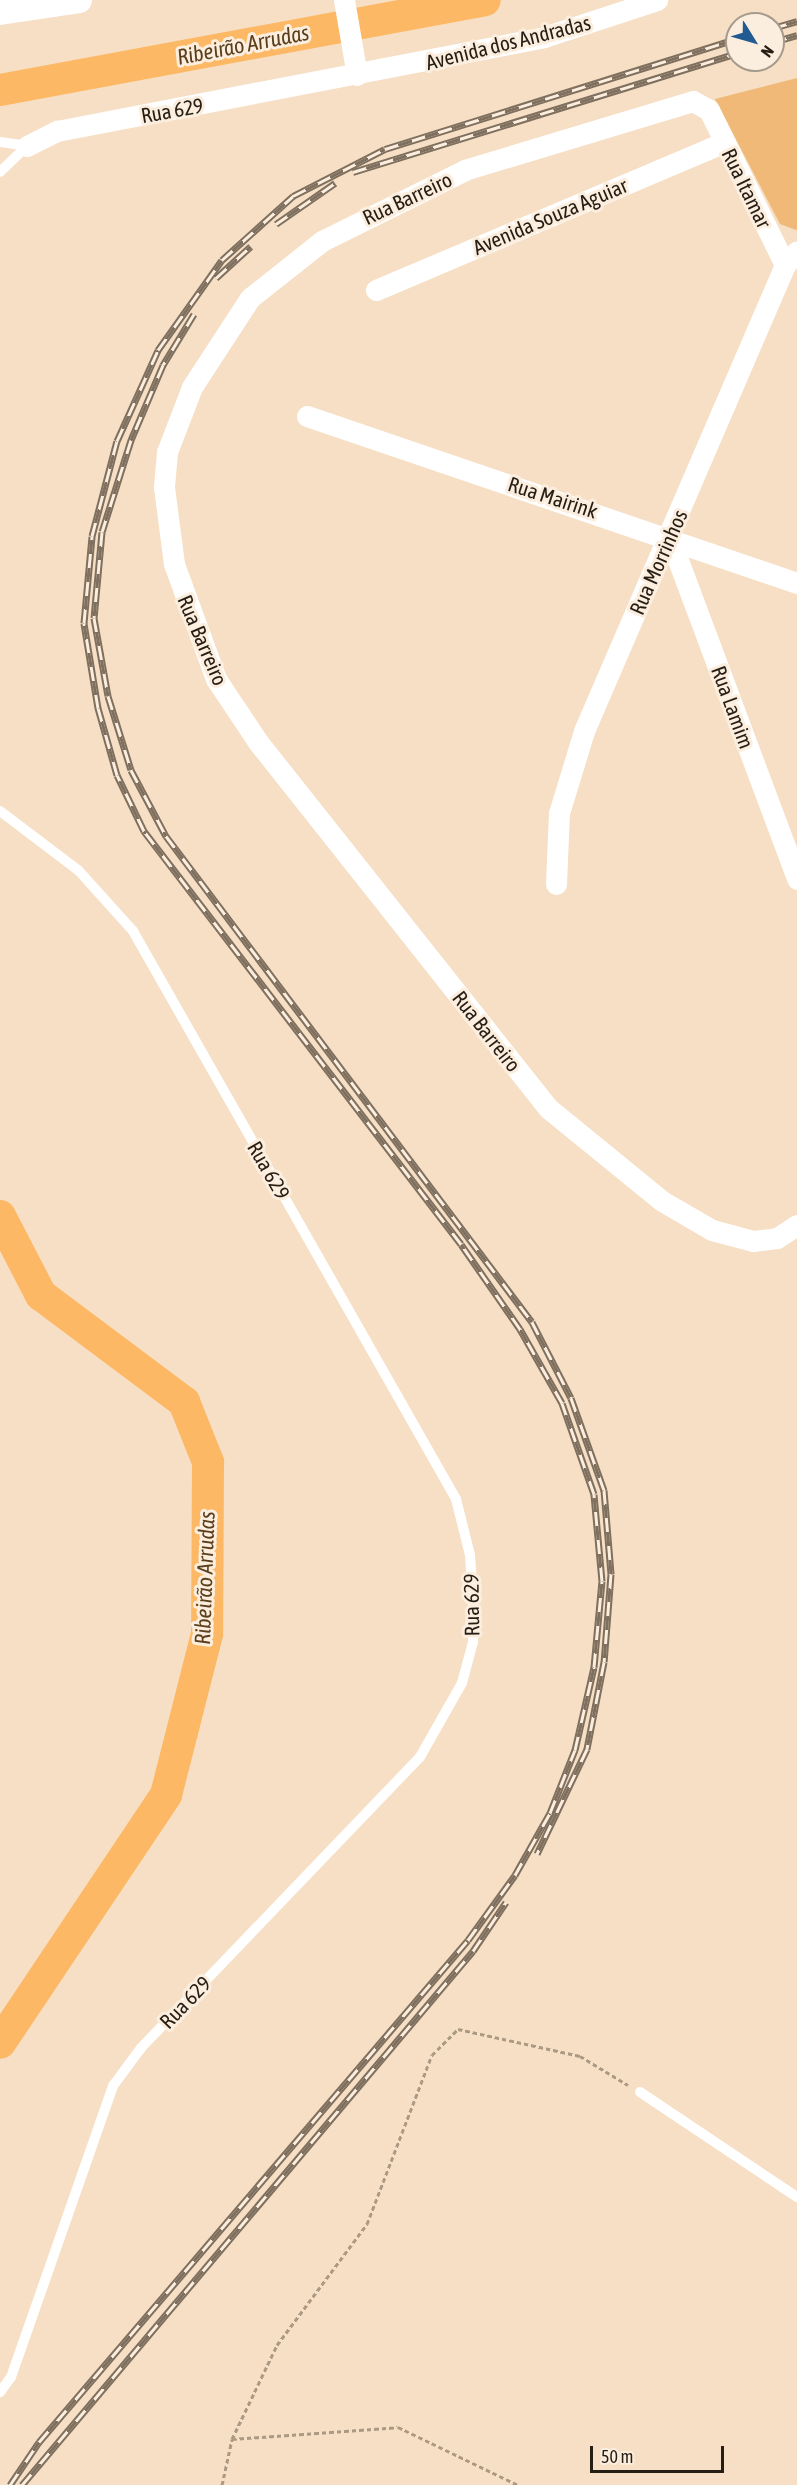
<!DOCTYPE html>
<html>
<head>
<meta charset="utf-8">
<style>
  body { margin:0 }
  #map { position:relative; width:797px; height:2485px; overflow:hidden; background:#f6dfc4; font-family:"Asap Condensed",sans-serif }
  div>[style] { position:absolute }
  .green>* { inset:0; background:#f0b978 }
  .river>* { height:32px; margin:-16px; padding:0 16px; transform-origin:16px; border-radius:16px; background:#fcb864 }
  .path>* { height:3px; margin-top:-1.5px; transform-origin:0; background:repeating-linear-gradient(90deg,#ab9984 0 4.5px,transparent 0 7.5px) }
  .service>* { height:10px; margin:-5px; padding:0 5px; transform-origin:5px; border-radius:5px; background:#fff }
  .minor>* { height:21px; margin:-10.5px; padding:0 10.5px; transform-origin:10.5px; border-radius:10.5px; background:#fff }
  .tertiary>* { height:26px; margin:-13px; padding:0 13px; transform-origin:13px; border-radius:13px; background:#fff }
  .rail>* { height:7px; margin-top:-3.5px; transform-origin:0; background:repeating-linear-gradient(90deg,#fceede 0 14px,#7e6f5e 0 28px); box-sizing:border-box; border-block:2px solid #7e6f5e }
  span { translate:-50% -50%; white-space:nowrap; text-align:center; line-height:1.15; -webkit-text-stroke:6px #fceede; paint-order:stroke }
  .street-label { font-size:21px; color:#261d14 }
  .water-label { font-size:22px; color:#5b3f1c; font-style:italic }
  .north { position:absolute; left:725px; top:12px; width:60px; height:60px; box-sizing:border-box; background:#fceede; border:2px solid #a69a8d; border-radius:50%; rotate:127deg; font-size:16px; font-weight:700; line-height:24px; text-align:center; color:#261d14 }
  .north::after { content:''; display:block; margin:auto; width:21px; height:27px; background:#215b92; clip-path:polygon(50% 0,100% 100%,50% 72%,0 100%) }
  .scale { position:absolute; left:590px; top:2446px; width:134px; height:27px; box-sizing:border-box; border:3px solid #261d14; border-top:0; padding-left:8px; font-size:18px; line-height:21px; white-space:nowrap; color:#261d14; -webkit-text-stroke:4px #fceede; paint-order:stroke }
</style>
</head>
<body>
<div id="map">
  <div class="green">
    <i style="clip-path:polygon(797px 78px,797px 230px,796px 230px,780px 224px,715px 99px)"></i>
  </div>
  <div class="river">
    <i style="left:0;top:90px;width:493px;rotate:-10.5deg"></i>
    <i style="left:0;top:1216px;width:89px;rotate:62.6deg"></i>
    <i style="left:41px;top:1295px;width:179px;rotate:36.8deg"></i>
    <i style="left:184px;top:1402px;width:65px;rotate:68.2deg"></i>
    <i style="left:208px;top:1462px;width:172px;rotate:90.3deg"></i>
    <i style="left:207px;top:1634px;width:166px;rotate:104.3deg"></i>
    <i style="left:166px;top:1795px;width:298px;rotate:123.8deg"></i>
  </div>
  <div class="path">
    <i style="left:232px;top:2439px;width:166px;rotate:-4.1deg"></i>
    <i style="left:398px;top:2427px;width:133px;rotate:25.8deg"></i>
    <i style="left:222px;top:2485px;width:47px;rotate:-77.7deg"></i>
    <i style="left:232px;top:2439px;width:104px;rotate:-64.4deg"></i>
    <i style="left:277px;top:2345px;width:151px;rotate:-53.4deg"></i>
    <i style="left:367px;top:2224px;width:181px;rotate:-69deg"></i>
    <i style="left:432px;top:2055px;width:37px;rotate:-45deg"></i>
    <i style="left:458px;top:2029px;width:125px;rotate:12.5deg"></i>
    <i style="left:580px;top:2056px;width:56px;rotate:31.1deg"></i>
  </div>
  <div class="service">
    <i style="left:0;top:142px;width:27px;rotate:8deg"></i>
    <i style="left:0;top:172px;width:37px;rotate:-44deg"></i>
    <i style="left:0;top:811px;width:99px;rotate:37.2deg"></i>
    <i style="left:79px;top:871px;width:81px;rotate:48deg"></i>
    <i style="left:133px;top:931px;width:653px;rotate:60.37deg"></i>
    <i style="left:456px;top:1499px;width:58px;rotate:76deg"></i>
    <i style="left:470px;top:1555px;width:48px;rotate:86.4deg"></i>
    <i style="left:473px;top:1603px;width:39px;rotate:90deg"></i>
    <i style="left:473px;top:1642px;width:42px;rotate:105deg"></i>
    <i style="left:462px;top:1683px;width:85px;rotate:119.6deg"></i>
    <i style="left:420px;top:1757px;width:403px;rotate:133.8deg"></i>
    <i style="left:141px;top:2048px;width:47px;rotate:126.4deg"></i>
    <i style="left:113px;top:2086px;width:308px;rotate:109.3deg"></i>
    <i style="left:11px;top:2377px;width:19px;rotate:126deg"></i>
    <i style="left:640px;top:2092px;width:189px;rotate:33.8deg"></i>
  </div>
  <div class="minor">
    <i style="left:344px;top:0;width:76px;rotate:80.2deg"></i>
    <i style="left:27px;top:146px;width:34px;rotate:-27deg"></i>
    <i style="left:57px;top:131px;width:496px;rotate:-10.9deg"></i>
    <i style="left:544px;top:37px;width:119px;rotate:-18.1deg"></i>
    <i style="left:785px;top:265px;width:173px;rotate:-116.1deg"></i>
    <i style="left:709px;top:110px;width:18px;rotate:-151deg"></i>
    <i style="left:693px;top:101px;width:238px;rotate:163.2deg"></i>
    <i style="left:465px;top:170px;width:160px;rotate:153.6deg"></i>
    <i style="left:322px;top:241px;width:92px;rotate:141.6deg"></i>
    <i style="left:250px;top:298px;width:106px;rotate:123.1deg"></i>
    <i style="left:192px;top:387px;width:70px;rotate:111deg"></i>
    <i style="left:167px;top:452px;width:35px;rotate:95deg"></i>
    <i style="left:164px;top:487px;width:78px;rotate:82.6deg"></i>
    <i style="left:174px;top:564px;width:122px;rotate:69.9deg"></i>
    <i style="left:216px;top:679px;width:76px;rotate:56.3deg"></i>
    <i style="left:258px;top:742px;width:467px;rotate:51.6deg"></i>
    <i style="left:548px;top:1108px;width:147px;rotate:39.2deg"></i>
    <i style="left:662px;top:1201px;width:58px;rotate:30.1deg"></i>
    <i style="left:712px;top:1230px;width:42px;rotate:15deg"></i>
    <i style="left:753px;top:1241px;width:24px;rotate:-7deg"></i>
    <i style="left:777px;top:1238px;width:24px;rotate:-33deg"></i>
    <i style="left:376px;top:290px;width:378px;rotate:-23deg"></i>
    <i style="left:307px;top:416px;width:518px;rotate:18.82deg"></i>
    <i style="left:669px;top:536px;width:366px;rotate:69.5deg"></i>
    <i style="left:556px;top:884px;width:71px;rotate:-87.6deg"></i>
    <i style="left:559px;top:813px;width:86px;rotate:-73deg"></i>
    <i style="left:584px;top:731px;width:508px;rotate:-66.67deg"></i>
    <i style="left:785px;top:265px;width:18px;rotate:-49deg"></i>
  </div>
  <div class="tertiary">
    <i style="left:0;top:12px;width:80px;rotate:-8.6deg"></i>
  </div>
  <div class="rail">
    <i style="left:773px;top:28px;width:25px;rotate:-16deg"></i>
    <i style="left:773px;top:42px;width:25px;rotate:-16deg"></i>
    <i style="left:353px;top:172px;width:402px;rotate:-17.2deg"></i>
    <i style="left:276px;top:224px;width:72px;rotate:-34.8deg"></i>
    <i style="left:216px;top:278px;width:47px;rotate:-42.4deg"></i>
    <i style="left:194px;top:314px;width:60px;rotate:121.3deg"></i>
    <i style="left:163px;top:365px;width:82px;rotate:113.1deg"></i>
    <i style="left:131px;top:440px;width:96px;rotate:107.5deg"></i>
    <i style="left:102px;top:532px;width:86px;rotate:95.3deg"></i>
    <i style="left:94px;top:618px;width:79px;rotate:79.8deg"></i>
    <i style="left:108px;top:696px;width:77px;rotate:72.7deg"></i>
    <i style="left:131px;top:770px;width:75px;rotate:62.1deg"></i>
    <i style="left:166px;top:836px;width:608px;rotate:53.02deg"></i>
    <i style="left:532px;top:1322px;width:85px;rotate:62.8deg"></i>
    <i style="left:571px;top:1398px;width:98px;rotate:70.3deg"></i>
    <i style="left:604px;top:1490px;width:84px;rotate:85.2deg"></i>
    <i style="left:611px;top:1574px;width:88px;rotate:94.5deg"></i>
    <i style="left:604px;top:1662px;width:89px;rotate:101.1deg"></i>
    <i style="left:587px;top:1749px;width:116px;rotate:115.5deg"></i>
    <i style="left:10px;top:2485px;width:52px;rotate:-56deg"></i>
    <i style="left:39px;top:2442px;width:660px;rotate:-49.48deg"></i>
    <i style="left:468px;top:1940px;width:80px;rotate:-54.1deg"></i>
    <i style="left:515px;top:1875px;width:71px;rotate:-60.6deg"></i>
    <i style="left:550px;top:1813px;width:68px;rotate:-68.4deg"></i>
    <i style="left:575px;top:1750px;width:85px;rotate:-77.1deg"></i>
    <i style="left:594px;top:1667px;width:86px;rotate:-84.7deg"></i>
    <i style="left:602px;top:1581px;width:87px;rotate:-95.3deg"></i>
    <i style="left:594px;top:1494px;width:96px;rotate:-109.4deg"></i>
    <i style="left:562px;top:1403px;width:85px;rotate:-119.6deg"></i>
    <i style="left:520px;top:1329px;width:103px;rotate:-124.8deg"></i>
    <i style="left:461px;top:1244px;width:521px;rotate:-127.51deg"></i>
    <i style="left:144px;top:831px;width:62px;rotate:-115.7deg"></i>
    <i style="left:117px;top:775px;width:70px;rotate:-105.8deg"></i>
    <i style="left:98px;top:708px;width:86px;rotate:-99.4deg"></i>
    <i style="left:84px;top:623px;width:87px;rotate:-84.7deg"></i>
    <i style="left:92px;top:536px;width:98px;rotate:-75.3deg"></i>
    <i style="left:117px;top:441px;width:100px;rotate:-65.7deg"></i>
    <i style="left:158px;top:350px;width:110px;rotate:-54.6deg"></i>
    <i style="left:222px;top:260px;width:96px;rotate:-42deg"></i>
    <i style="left:293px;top:196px;width:103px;rotate:-27.1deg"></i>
    <i style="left:385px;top:149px;width:369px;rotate:-17.4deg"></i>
    <i style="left:22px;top:2485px;width:699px;rotate:-49.82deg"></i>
    <i style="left:473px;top:1951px;width:59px;rotate:-56deg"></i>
  </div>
  <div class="street-label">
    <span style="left:508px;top:42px;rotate:-14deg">Avenida dos Andradas</span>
    <span style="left:172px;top:110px;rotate:-10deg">Rua 629</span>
    <span style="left:747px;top:188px;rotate:64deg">Rua Itamar</span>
    <span style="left:407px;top:198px;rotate:-25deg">Rua Barreiro</span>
    <span style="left:550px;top:216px;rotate:-23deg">Avenida Souza Aguiar</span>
    <span style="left:553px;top:497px;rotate:18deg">Rua Mairink</span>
    <span style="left:658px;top:562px;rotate:-66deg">Rua Morrinhos</span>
    <span style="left:203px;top:640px;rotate:67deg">Rua Barreiro</span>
    <span style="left:733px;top:707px;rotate:70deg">Rua Lamim</span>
    <span style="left:487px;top:1031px;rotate:52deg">Rua Barreiro</span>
    <span style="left:269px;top:1170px;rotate:60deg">Rua 629</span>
    <span style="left:471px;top:1605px;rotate:-91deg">Rua 629</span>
    <span style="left:185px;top:2002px;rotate:-46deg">Rua 629</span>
  </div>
  <div class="water-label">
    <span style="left:243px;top:45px;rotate:-11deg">Ribeirão Arrudas</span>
    <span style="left:205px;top:1578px;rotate:-88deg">Ribeirão Arrudas</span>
  </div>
  <div class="north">N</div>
  <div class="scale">50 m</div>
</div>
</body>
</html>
